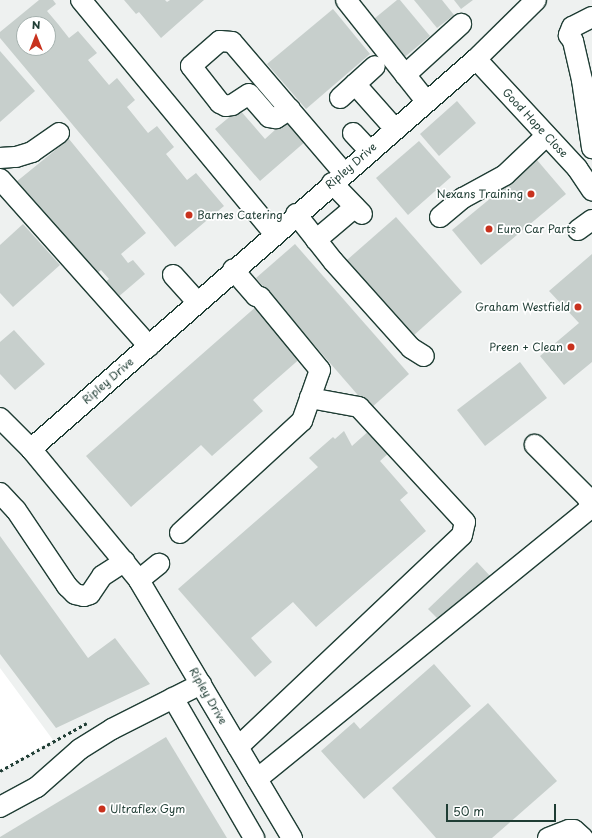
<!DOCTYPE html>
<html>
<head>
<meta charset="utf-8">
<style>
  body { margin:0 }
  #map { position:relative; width:592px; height:838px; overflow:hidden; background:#fff; font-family:"Playpen Sans",sans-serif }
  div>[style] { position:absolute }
  .built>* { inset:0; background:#eef1f0 }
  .building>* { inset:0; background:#c7cfcc }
  .path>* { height:2.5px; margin-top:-1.25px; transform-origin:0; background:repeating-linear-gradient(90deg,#1f3d34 0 3px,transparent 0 6px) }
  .roads { filter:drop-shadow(1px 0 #1f3d34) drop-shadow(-1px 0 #1f3d34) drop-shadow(0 1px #1f3d34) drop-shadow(0 -1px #1f3d34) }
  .minor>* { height:20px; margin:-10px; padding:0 10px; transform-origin:10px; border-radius:10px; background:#fff }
  .dots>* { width:11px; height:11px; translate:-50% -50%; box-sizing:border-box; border:2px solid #fff; border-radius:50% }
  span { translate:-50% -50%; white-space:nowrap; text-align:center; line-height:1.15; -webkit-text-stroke:3.5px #fff; paint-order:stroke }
  .street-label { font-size:11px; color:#1f3d34 }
  .poi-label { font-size:11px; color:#1f3d34 }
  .right { translate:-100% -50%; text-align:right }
  .left { translate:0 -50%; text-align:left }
  .north { position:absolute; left:16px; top:16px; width:40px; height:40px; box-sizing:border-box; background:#fff; border:1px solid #a5b1ae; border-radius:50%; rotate:0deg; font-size:11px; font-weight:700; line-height:16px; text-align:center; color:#1f3d34 }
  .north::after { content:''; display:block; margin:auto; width:14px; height:18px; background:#c8321e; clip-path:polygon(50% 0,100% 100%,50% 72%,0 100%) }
  .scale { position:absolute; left:446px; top:804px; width:110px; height:18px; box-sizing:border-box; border:2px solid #1f3d34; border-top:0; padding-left:5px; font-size:12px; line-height:14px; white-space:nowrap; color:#1f3d34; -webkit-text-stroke:3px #fff; paint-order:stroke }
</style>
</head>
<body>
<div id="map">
  <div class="built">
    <i style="clip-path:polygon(evenodd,0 0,592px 0,592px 838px,0 838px,0 771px,53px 740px,0 668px,0 0,24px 24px,48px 24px,48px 48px,24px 48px,24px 24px)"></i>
  </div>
  <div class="building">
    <i style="clip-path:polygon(evenodd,39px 0,53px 0,56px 4px,47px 11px,58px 24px,69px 38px,78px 31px,97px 53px,88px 60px,109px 85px,117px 78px,135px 100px,127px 107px,148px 133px,157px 126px,174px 147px,166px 154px,187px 180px,196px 173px,224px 206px,175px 247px,0 38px,0 32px,39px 0,24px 24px,48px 24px,48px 48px,24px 48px,24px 24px)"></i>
    <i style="clip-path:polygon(124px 0,165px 0,167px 2px,170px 0,204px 0,161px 38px,139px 12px,136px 14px)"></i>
    <i style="clip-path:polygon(397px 0,400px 0,430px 36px,401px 60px,369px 23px)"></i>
    <i style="clip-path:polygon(414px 0,442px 0,454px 15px,437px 28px)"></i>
    <i style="clip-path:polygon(454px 0,473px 0,461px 9px)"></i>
    <i style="clip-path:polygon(333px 9px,370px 54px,306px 109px,267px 64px)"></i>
    <i style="clip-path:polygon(0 51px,35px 91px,0 122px)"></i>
    <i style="clip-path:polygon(457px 101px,476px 123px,439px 156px,420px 134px)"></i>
    <i style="clip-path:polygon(239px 109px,265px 139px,287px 119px,306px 141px,260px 181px,215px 129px)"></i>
    <i style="clip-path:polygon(69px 139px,146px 233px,121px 254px,128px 263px,133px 260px,145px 274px,117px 298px,104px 283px,109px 279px,101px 270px,94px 276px,16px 182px)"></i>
    <i style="clip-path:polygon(419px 141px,451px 177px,408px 215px,376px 178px)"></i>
    <i style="clip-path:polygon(537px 160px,566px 194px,481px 265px,452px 230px)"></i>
    <i style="clip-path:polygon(396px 217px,462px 292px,413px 336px,347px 260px)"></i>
    <i style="clip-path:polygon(23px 224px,60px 265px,13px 307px,0 293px,0 245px)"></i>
    <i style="clip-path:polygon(295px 244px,409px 374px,370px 409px,256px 278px)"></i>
    <i style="clip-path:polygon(592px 254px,592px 362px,564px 385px,540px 356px,579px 323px,549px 291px)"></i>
    <i style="clip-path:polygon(258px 305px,303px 356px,253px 400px,263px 411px,212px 456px,201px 445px,131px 507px,86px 456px)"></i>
    <i style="clip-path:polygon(14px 330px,45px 364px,15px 390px,0 374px,0 342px)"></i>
    <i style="clip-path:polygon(520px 362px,547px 398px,485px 446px,457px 410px)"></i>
    <i style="clip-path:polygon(371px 429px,391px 451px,380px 461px,408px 493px,400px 500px,426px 531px,316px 627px,293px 602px,251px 638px,272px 662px,255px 677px,178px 589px,318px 467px,309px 458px,333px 437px,335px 439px,344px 431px,352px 446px)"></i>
    <i style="clip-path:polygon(0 536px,88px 658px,115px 638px,150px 684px,56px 728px,0 654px)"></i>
    <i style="clip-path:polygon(477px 562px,491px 577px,443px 624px,428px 609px)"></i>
    <i style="clip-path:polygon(434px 664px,471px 706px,364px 799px,321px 751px,354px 722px,360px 729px)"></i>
    <i style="clip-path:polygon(488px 703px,557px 781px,492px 838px,436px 838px,392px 788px)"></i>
    <i style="clip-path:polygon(166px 737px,227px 838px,0 838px,0 837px)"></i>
  </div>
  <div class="path">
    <i style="left:0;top:771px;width:99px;rotate:-28.9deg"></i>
  </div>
  <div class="roads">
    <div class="minor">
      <i style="left:81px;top:0;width:303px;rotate:50.4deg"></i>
      <i style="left:346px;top:0;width:129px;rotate:51.6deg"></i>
      <i style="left:592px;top:17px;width:22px;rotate:153deg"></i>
      <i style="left:572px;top:27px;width:9px;rotate:111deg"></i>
      <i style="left:569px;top:35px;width:7px;rotate:56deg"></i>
      <i style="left:573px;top:41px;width:40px;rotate:77deg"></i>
      <i style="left:582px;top:80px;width:69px;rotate:81.6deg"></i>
      <i style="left:476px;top:59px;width:149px;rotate:47.2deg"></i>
      <i style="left:577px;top:168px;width:27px;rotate:56deg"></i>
      <i style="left:405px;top:75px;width:76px;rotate:-42.3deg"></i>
      <i style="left:355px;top:84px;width:59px;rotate:48.4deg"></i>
      <i style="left:340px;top:98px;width:47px;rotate:-42.4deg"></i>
      <i style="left:290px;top:109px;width:17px;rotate:147deg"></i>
      <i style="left:276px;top:118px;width:7px;rotate:-172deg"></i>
      <i style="left:269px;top:117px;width:30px;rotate:-131deg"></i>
      <i style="left:249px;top:94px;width:20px;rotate:147deg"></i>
      <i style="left:232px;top:105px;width:6px;rotate:171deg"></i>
      <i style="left:226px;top:106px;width:7px;rotate:-153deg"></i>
      <i style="left:220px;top:103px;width:47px;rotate:-128.1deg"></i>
      <i style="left:191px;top:66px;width:38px;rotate:-41deg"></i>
      <i style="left:220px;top:41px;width:12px;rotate:5deg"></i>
      <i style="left:232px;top:42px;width:172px;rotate:49.5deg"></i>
      <i style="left:353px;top:133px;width:23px;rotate:47deg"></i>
      <i style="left:0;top:158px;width:16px;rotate:-4deg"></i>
      <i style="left:16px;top:157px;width:17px;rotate:-17deg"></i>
      <i style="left:32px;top:152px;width:33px;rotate:-35deg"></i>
      <i style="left:0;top:179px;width:224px;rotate:48.3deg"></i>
      <i style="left:332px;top:183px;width:43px;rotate:45.9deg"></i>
      <i style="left:296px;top:214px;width:60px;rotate:51.8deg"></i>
      <i style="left:333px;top:261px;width:117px;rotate:48.1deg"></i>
      <i style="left:411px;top:348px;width:15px;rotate:32deg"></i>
      <i style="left:440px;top:217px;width:30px;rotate:-40deg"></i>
      <i style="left:463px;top:198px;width:48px;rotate:-28.7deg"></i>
      <i style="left:505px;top:175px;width:57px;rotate:-43.6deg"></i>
      <i style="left:578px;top:230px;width:17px;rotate:-36deg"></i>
      <i style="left:316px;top:240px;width:51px;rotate:-40.2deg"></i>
      <i style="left:173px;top:275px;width:36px;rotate:48deg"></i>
      <i style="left:0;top:418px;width:44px;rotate:45deg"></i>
      <i style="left:0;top:493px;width:23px;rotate:47deg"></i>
      <i style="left:16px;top:510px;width:92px;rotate:56.1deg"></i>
      <i style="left:67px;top:586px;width:11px;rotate:45deg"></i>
      <i style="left:75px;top:594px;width:9px;rotate:13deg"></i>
      <i style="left:84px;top:596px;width:6px;rotate:-18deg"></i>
      <i style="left:90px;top:594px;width:22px;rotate:-56deg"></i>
      <i style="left:102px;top:576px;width:27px;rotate:-33deg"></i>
      <i style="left:180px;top:533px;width:166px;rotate:-42.6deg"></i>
      <i style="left:302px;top:421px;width:54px;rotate:-70.6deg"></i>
      <i style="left:320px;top:370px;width:94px;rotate:-129.4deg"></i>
      <i style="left:260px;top:297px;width:4px;rotate:-166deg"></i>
      <i style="left:256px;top:296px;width:35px;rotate:-131deg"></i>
      <i style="left:139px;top:580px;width:26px;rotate:-39deg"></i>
      <i style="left:173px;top:698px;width:162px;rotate:59.9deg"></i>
      <i style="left:238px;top:747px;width:308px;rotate:-43.4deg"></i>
      <i style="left:462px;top:535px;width:13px;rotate:-77deg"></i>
      <i style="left:465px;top:522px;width:156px;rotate:-132.7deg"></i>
      <i style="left:359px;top:407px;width:50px;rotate:-169.6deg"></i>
      <i style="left:257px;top:779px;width:427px;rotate:-39.1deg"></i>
      <i style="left:588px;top:510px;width:6px;rotate:-72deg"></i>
      <i style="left:590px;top:504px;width:8px;rotate:-113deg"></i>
      <i style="left:587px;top:497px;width:74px;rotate:-135deg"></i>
      <i style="left:0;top:807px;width:42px;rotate:-28.4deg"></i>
      <i style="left:37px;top:787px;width:57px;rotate:-41.5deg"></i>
      <i style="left:80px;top:749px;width:38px;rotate:-32deg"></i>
      <i style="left:112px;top:729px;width:100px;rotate:-26.8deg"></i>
      <i style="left:292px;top:838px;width:300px;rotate:-120.7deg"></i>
      <i style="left:139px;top:580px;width:170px;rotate:-129.5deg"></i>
      <i style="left:31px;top:449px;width:592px;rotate:-41.23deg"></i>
      <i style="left:476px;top:59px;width:84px;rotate:-44.5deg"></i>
      <i style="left:548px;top:838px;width:22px;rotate:-21deg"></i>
      <i style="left:569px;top:830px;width:5px"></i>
      <i style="left:574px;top:830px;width:12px;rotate:42deg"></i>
    </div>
  </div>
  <div class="dots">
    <i style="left:531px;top:194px;background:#c8321e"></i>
    <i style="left:189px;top:215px;background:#c8321e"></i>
    <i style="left:489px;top:229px;background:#c8321e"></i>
    <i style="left:578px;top:307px;background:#c8321e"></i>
    <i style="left:571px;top:347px;background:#c8321e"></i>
    <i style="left:102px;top:809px;background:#c8321e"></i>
  </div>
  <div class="street-label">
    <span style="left:535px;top:123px;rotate:47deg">Good Hope Close</span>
    <span style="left:351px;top:166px;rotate:-41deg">Ripley Drive</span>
    <span style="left:108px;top:381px;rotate:-41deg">Ripley Drive</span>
    <span style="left:208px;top:696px;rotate:60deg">Ripley Drive</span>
  </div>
  <div class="poi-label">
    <span class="right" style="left:523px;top:194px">Nexans Training</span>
    <span class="left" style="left:197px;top:215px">Barnes Catering</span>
    <span class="left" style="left:497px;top:229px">Euro Car Parts</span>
    <span class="right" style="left:570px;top:307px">Graham Westfield</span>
    <span class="right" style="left:563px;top:347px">Preen + Clean</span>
    <span class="left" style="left:110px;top:809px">Ultraflex Gym</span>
  </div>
  <div class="north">N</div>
  <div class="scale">50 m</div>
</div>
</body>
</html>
